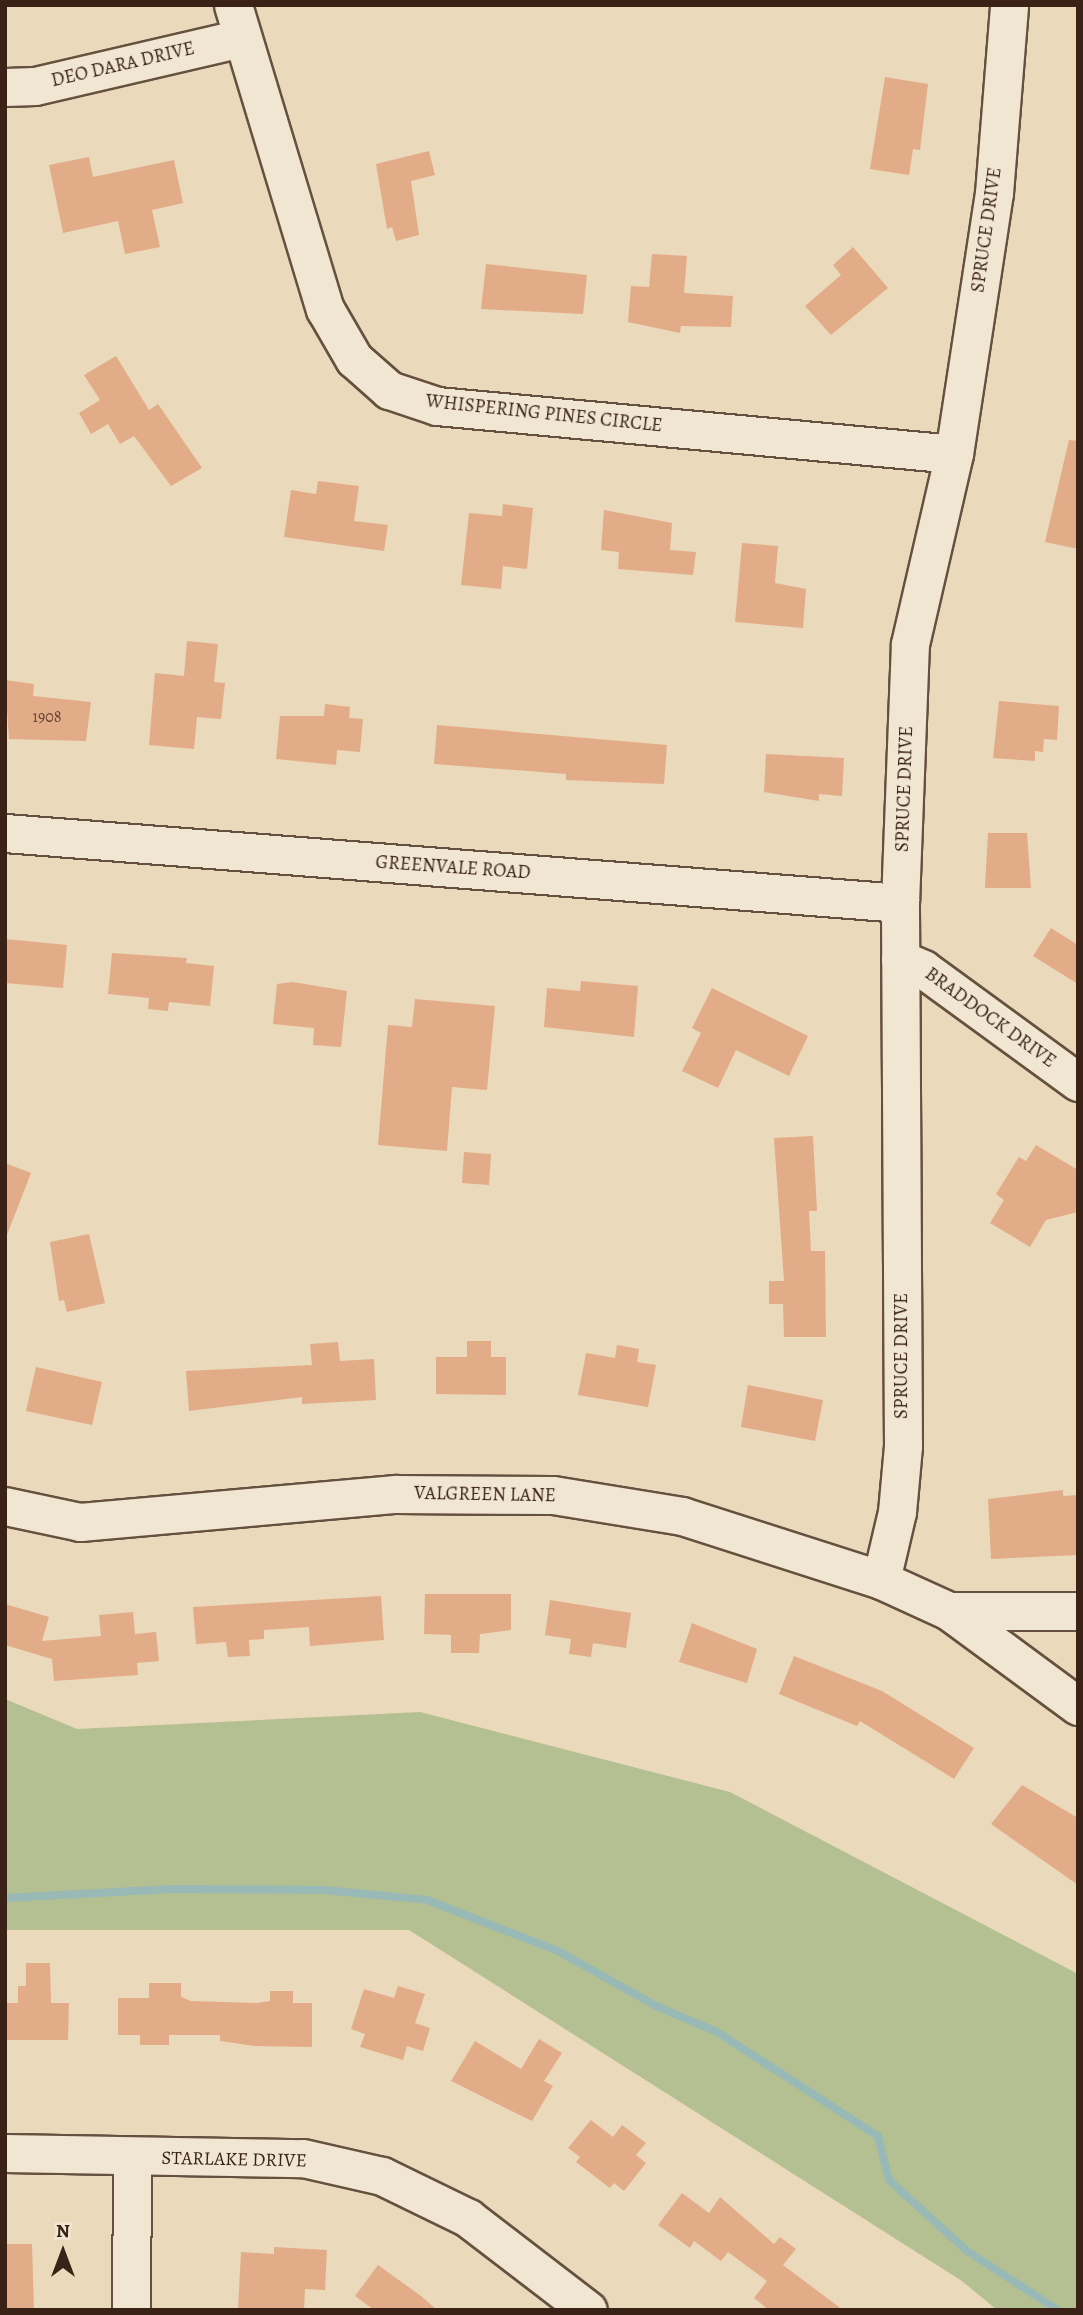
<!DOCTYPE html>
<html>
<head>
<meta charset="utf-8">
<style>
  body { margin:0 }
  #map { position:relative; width:1083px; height:2315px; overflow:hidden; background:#ead9ba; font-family:Alegreya,serif }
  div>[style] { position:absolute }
  .green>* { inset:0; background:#b4c092 }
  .stream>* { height:8px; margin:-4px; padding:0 4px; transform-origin:4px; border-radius:4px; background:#98b9b5 }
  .building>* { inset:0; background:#e3ac89 }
  .roads { filter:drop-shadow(2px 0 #66503f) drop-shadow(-2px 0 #66503f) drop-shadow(0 2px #66503f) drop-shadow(0 -2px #66503f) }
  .minor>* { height:37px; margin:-18.5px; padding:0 18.5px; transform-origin:18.5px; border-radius:18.5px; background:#f1e6d2 }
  span { translate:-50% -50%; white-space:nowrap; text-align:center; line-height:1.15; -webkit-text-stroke:6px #f1e6d2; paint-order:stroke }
  .number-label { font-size:16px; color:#644433 }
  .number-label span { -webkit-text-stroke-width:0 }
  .street-label { font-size:19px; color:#3a2216 }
  .frame { position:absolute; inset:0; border:7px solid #3a2216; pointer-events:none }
  .north { position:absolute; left:28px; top:2217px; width:70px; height:70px; -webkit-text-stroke:5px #f1e6d2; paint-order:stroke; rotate:0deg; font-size:19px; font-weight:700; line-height:28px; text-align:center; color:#3a2216 }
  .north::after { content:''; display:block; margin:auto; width:24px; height:32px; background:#3a2216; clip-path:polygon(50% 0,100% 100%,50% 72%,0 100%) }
</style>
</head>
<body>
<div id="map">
  <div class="green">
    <i style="clip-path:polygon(5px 1699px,77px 1729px,420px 1712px,730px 1792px,1078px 1974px,1078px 2310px,997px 2310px,962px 2281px,409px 1930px,5px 1930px)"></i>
  </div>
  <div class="stream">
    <i style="left:5px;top:1898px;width:166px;rotate:-3.1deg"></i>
    <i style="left:171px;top:1889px;width:153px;rotate:0.4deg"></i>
    <i style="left:324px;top:1890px;width:103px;rotate:5.5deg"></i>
    <i style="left:427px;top:1900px;width:141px;rotate:21.3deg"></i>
    <i style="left:558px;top:1951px;width:112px;rotate:29.3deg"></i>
    <i style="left:656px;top:2006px;width:66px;rotate:23.1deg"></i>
    <i style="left:717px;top:2032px;width:192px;rotate:32.9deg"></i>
    <i style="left:878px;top:2136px;width:45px;rotate:76deg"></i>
    <i style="left:889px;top:2180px;width:105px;rotate:42.3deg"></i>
    <i style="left:967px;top:2251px;width:108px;rotate:33deg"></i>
  </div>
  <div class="building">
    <i style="clip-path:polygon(885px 77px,928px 84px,920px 150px,913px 149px,909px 175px,870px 169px)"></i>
    <i style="clip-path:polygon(429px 151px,435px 175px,411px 181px,419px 235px,396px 241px,392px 227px,387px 229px,376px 164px)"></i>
    <i style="clip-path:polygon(89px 157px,93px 177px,174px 160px,183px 203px,152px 210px,160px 247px,125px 254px,118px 221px,63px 233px,49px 165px)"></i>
    <i style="clip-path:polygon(853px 247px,888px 288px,831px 335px,805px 306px,841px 275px,833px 265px)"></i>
    <i style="clip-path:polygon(652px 254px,687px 256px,684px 293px,733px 296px,731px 327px,681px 326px,680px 333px,628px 322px,631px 286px,649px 287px)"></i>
    <i style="clip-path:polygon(486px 264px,587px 275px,583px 314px,481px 309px)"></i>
    <i style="clip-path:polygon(116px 356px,149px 410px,158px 404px,202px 468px,171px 486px,134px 436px,120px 444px,108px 424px,91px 434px,79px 413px,100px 400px,84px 375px)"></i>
    <i style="clip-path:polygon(1069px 440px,1078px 441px,1078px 549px,1045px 542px)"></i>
    <i style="clip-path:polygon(318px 481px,359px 486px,354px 521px,388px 525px,384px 551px,284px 537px,291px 490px,316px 494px)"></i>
    <i style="clip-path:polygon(503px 504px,533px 508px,527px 569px,503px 566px,501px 589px,461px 585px,469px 513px,502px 516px)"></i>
    <i style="clip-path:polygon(604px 510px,672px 523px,670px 550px,696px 552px,693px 575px,618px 569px,619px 552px,601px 550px)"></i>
    <i style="clip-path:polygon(742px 543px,778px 546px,775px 583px,806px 589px,803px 628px,735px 622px)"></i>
    <i style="clip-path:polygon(187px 641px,218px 644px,214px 682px,225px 683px,221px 719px,197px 717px,194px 749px,149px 745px,155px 673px,184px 676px)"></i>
    <i style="clip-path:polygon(5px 680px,34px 684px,33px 696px,91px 702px,86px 741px,9px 739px)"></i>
    <i style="clip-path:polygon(999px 701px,1059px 706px,1057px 740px,1044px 739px,1043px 752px,1035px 751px,1035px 761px,993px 758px)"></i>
    <i style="clip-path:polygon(325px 704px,350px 707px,349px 718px,363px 719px,360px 752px,337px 750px,336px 765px,276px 759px,280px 716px,324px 716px)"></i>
    <i style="clip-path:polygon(437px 725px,667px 745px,664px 784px,566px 780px,566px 774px,434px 764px)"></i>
    <i style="clip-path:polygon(766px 754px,844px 758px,842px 796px,819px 794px,819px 801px,764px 792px)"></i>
    <i style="clip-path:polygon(988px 833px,1027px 833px,1031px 888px,985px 888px)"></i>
    <i style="clip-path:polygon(1051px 928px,1078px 945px,1078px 984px,1033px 956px)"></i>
    <i style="clip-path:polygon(5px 939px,67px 945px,63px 988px,5px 983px)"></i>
    <i style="clip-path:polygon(112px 953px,187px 958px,186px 963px,214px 966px,210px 1006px,169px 1002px,168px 1011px,148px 1009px,149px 998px,108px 994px)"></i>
    <i style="clip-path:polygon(581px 981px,638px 986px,634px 1037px,544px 1027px,547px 988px,580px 991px)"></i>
    <i style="clip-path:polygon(293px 982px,347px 991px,341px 1047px,313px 1045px,314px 1028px,273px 1024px,277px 984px)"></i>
    <i style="clip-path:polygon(712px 988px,808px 1036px,789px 1076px,736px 1050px,718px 1088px,682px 1071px,701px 1033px,692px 1028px)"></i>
    <i style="clip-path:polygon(415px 999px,495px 1006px,487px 1090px,452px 1087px,447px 1151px,378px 1145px,388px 1025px,412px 1027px)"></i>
    <i style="clip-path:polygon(813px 1136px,817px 1211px,809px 1211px,811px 1251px,825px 1251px,826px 1337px,784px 1337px,783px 1304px,769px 1304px,769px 1281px,784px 1281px,774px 1138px)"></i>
    <i style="clip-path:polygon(1036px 1145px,1078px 1170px,1078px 1212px,1046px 1220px,1030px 1247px,990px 1223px,1004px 1200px,996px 1194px,1019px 1157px,1026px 1161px)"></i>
    <i style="clip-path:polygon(464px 1152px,491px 1154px,489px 1185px,462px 1183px)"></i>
    <i style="clip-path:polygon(5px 1163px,31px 1173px,7px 1235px,5px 1235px)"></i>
    <i style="clip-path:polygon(89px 1234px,105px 1303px,67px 1312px,64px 1300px,59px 1301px,50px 1242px)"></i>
    <i style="clip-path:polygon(467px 1341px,491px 1341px,491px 1357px,506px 1357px,506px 1395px,436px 1394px,436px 1357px,467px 1357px)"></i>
    <i style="clip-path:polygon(338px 1342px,340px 1361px,374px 1359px,376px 1400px,302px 1404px,302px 1397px,189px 1411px,186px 1371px,312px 1365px,310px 1344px)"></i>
    <i style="clip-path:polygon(617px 1345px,639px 1349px,637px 1362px,656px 1365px,648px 1407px,578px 1395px,586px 1353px,615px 1358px)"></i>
    <i style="clip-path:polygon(36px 1367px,102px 1382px,92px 1425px,26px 1411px)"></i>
    <i style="clip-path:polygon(748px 1385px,823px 1400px,815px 1441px,741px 1427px)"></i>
    <i style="clip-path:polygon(1063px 1490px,1063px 1496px,1078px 1495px,1078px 1555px,991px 1559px,988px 1499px)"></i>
    <i style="clip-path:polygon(425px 1594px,511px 1594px,511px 1630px,480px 1634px,479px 1653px,451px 1653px,451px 1635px,424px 1634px)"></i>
    <i style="clip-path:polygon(381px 1596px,384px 1640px,310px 1646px,309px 1627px,264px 1630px,264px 1639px,249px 1640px,250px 1656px,228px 1657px,226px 1642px,196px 1644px,193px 1607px)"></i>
    <i style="clip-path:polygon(550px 1600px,631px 1613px,626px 1648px,593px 1643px,591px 1657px,569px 1654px,571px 1639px,545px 1635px)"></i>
    <i style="clip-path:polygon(5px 1604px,49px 1617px,42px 1641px,101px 1636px,99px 1615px,133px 1612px,135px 1634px,156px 1632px,159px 1661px,137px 1663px,138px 1675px,54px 1681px,52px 1659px,5px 1645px)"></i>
    <i style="clip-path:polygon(692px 1623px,757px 1649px,747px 1683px,679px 1662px)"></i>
    <i style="clip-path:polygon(794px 1656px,882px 1691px,974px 1748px,954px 1779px,860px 1721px,857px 1726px,779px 1694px)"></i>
    <i style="clip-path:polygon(1022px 1785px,1078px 1818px,1078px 1885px,991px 1824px)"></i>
    <i style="clip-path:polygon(26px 1963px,50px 1963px,51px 2003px,69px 2003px,68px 2040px,5px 2040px,5px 2003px,18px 2003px,18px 1986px,26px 1986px)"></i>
    <i style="clip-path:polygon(149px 1983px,181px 1983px,181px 1997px,191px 2001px,257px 2003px,270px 2001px,270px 1991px,293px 1991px,293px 2003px,312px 2003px,312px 2047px,254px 2046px,220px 2041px,220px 2035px,169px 2035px,169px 2045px,140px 2045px,140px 2035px,118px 2035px,118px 1998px,149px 1998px)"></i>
    <i style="clip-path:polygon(398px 1986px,425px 1994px,415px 2023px,430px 2028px,423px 2051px,407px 2046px,403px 2060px,360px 2047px,365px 2034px,351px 2029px,364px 1989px,394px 1998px)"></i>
    <i style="clip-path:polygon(539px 2039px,562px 2053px,544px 2081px,553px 2086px,532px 2121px,451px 2081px,475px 2041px,521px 2069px)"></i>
    <i style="clip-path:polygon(591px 2120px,613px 2137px,622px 2125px,646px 2143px,636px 2155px,646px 2163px,624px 2191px,614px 2183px,610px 2188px,576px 2162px,580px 2157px,568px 2148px)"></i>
    <i style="clip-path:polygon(682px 2193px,709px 2213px,720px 2197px,774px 2244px,780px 2237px,796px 2249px,783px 2265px,843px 2310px,769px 2310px,754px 2298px,767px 2281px,728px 2252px,721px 2261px,694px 2241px,690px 2248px,658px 2225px)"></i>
    <i style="clip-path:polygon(5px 2244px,32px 2244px,34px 2310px,5px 2310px)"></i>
    <i style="clip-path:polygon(274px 2247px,327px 2250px,325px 2290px,305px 2289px,304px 2310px,238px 2310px,241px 2252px,274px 2254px)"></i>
    <i style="clip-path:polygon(378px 2265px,421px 2296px,437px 2310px,374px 2310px,355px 2296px)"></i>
  </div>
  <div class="roads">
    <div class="minor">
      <i style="left:233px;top:5px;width:318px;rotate:73.2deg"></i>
      <i style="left:325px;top:309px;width:58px;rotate:59.9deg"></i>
      <i style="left:354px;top:359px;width:47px;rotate:41.5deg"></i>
      <i style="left:389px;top:390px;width:51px;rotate:18.4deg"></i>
      <i style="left:437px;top:406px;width:519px;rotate:5.3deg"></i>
      <i style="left:5px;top:87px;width:30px;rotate:-2deg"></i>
      <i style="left:35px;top:86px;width:212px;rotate:-13.1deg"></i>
      <i style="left:5px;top:833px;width:898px;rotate:4.47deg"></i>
      <i style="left:900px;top:959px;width:25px;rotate:23deg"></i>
      <i style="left:923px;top:969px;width:192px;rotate:36.1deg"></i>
      <i style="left:5px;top:1506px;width:77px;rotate:12deg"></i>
      <i style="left:80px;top:1522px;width:317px;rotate:-5.1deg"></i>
      <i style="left:396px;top:1494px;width:157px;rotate:0.4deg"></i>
      <i style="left:553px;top:1495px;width:131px;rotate:9.2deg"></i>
      <i style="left:682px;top:1516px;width:209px;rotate:17.8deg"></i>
      <i style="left:881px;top:1580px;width:75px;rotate:24.5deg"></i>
      <i style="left:949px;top:1611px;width:160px;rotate:36.4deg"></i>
      <i style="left:881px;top:1580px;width:70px;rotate:-76.8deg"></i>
      <i style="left:897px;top:1512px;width:66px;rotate:-84.8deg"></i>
      <i style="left:903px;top:1446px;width:543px;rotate:-90.32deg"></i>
      <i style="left:900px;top:903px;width:259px;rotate:-87.8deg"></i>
      <i style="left:910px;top:644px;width:195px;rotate:-77deg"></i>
      <i style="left:954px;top:454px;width:264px;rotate:-81.3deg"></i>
      <i style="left:994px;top:193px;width:189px;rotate:-85.4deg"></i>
      <i style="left:949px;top:1611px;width:129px"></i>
      <i style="left:5px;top:2153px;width:298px;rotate:1deg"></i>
      <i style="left:303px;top:2158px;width:81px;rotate:12.8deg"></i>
      <i style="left:382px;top:2176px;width:96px;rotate:26deg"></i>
      <i style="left:468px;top:2218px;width:151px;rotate:37.5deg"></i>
      <i style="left:131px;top:2310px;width:152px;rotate:-89.6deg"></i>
    </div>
  </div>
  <div class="number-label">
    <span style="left:47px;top:717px">1908</span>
  </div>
  <div class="street-label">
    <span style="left:123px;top:65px;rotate:-13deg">DEO DARA DRIVE</span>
    <span style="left:987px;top:230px;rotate:-82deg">SPRUCE DRIVE</span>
    <span style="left:544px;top:414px;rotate:6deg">WHISPERING PINES CIRCLE</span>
    <span style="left:905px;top:789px;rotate:-88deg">SPRUCE DRIVE</span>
    <span style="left:453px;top:868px;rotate:4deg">GREENVALE ROAD</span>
    <span style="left:990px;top:1018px;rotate:36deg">BRADDOCK DRIVE</span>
    <span style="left:902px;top:1356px;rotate:-90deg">SPRUCE DRIVE</span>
    <span style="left:485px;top:1495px;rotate:1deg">VALGREEN LANE</span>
    <span style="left:234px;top:2160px;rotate:1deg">STARLAKE DRIVE</span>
  </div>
  <div class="frame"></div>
  <div class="north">N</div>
</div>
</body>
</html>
